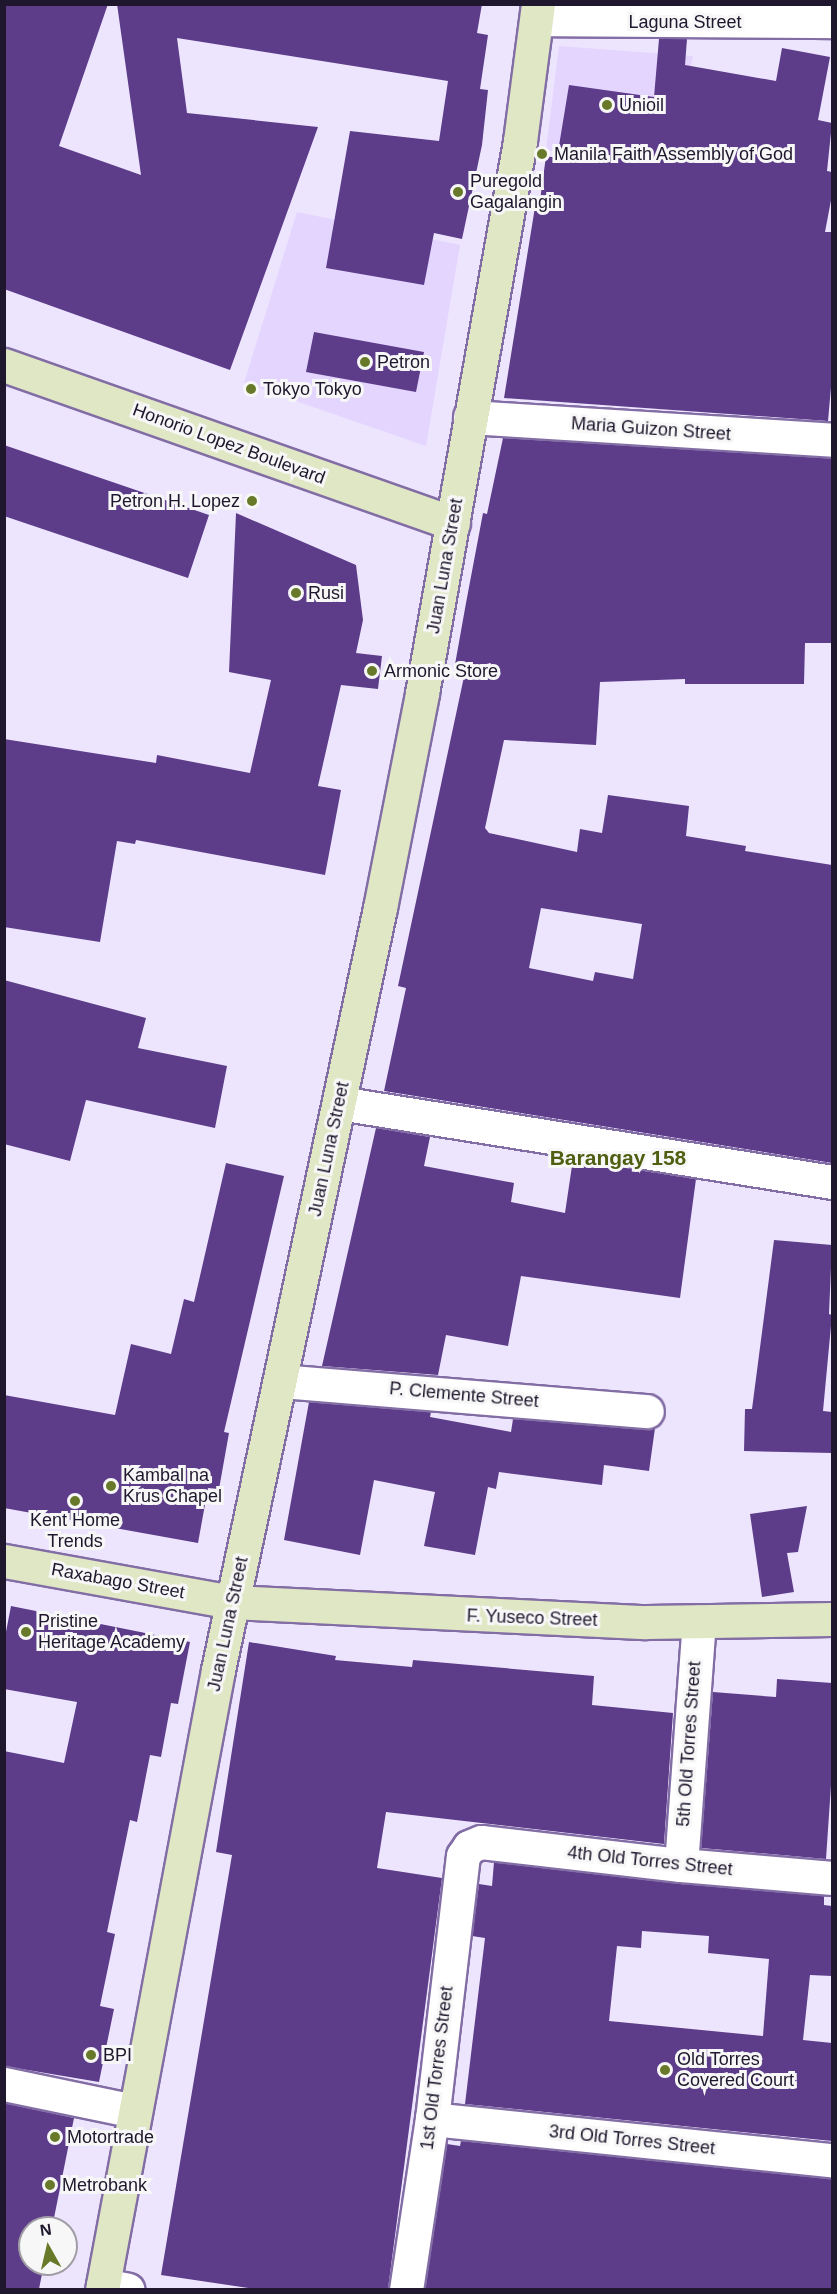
<!DOCTYPE html>
<html>
<head>
<meta charset="utf-8">
<style>
  body { margin:0 }
  #map { position:relative; width:837px; height:2294px; overflow:hidden; background:#ede5fe; font-family:Arial,sans-serif }
  div>[style] { position:absolute }
  .built>* { inset:0; background:#e4d5ff }
  .building>* { inset:0; background:#5d3c8a }
  .roads { filter:drop-shadow(2px 0 #826da4) drop-shadow(-2px 0 #826da4) drop-shadow(0 2px #826da4) drop-shadow(0 -2px #826da4) }
  .street>* { height:33px; margin:-16.5px; padding:0 16.5px; transform-origin:16.5px; border-radius:16.5px; background:#fff }
  .secondary>* { height:33px; margin:-16.5px; padding:0 16.5px; transform-origin:16.5px; border-radius:16.5px; background:#e0e7c5 }
  .dots>* { width:16px; height:16px; translate:-50% -50%; box-sizing:border-box; border:3px solid #f7f7f7; border-radius:50% }
  span { translate:-50% -50%; white-space:nowrap; text-align:center; line-height:1.15; -webkit-text-stroke:6px #f7f7f7; paint-order:stroke }
  .street-label { font-size:18px; color:#1f172d }
  .poi-label { font-size:18px; color:#1f172d }
  .left { translate:0 -50%; text-align:left }
  .right { translate:-100% -50%; text-align:right }
  .quarter-label { font-size:21px; color:#4f5f12; font-weight:700 }
  .frame { position:absolute; inset:0; border:6px solid #1f172d; pointer-events:none }
  .north { position:absolute; left:18px; top:2216px; width:60px; height:60px; box-sizing:border-box; background:#f7f7f7; border:2px solid #a19da6; border-radius:50%; rotate:352deg; font-size:16px; font-weight:700; line-height:24px; text-align:center; color:#1f172d }
  .north::after { content:''; display:block; margin:auto; width:21px; height:27px; background:#687a2a; clip-path:polygon(50% 0,100% 100%,50% 72%,0 100%) }
</style>
</head>
<body>
<div id="map">
  <div class="built">
    <i style="clip-path:polygon(559px 46px,693px 56px,670px 174px,546px 150px)"></i>
    <i style="clip-path:polygon(297px 212px,460px 245px,426px 446px,244px 383px)"></i>
  </div>
  <div class="building">
    <i style="clip-path:polygon(4px 4px,108px 4px,59px 146px,141px 175px,117px 4px,482px 4px,477px 33px,488px 35px,480px 89px,488px 90px,482px 145px,462px 239px,434px 233px,424px 285px,326px 268px,350px 131px,439px 141px,448px 81px,177px 38px,187px 113px,318px 127px,230px 370px,4px 289px)"></i>
    <i style="clip-path:polygon(659px 39px,687px 39px,685px 65px,776px 81px,782px 48px,830px 57px,818px 120px,832px 123px,827px 171px,832px 172px,832px 195px,825px 232px,832px 232px,832px 376px,828px 421px,504px 398px,535px 207px,539px 208px,546px 156px,557px 158px,569px 85px,654px 97px)"></i>
    <i style="clip-path:polygon(314px 332px,424px 352px,416px 392px,306px 372px)"></i>
    <i style="clip-path:polygon(evenodd,503px 438px,832px 458px,832px 643px,805px 643px,804px 684px,685px 684px,685px 679px,600px 682px,596px 745px,504px 740px,485px 828px,489px 833px,577px 852px,580px 829px,602px 833px,608px 795px,689px 806px,686px 836px,746px 846px,745px 851px,832px 865px,832px 1163px,384px 1091px,406px 988px,398px 986px,465px 672px,454px 670px,466px 603px,483px 513px,487px 514px,503px 438px,541px 908px,642px 924px,633px 979px,595px 972px,593px 981px,529px 968px,541px 908px)"></i>
    <i style="clip-path:polygon(4px 445px,209px 515px,188px 578px,4px 516px)"></i>
    <i style="clip-path:polygon(236px 513px,356px 565px,363px 620px,356px 653px,382px 656px,378px 689px,341px 685px,318px 786px,341px 790px,325px 875px,136px 840px,135px 844px,117px 841px,100px 942px,4px 927px,4px 739px,156px 763px,157px 755px,250px 773px,271px 680px,229px 672px)"></i>
    <i style="clip-path:polygon(4px 980px,146px 1018px,138px 1048px,227px 1066px,215px 1128px,86px 1100px,70px 1161px,4px 1144px)"></i>
    <i style="clip-path:polygon(376px 1128px,430px 1137px,424px 1166px,514px 1183px,511px 1202px,565px 1213px,573px 1159px,696px 1179px,680px 1298px,521px 1276px,508px 1346px,446px 1335px,438px 1375px,322px 1366px)"></i>
    <i style="clip-path:polygon(226px 1163px,284px 1176px,224px 1432px,229px 1433px,219px 1489px,208px 1488px,198px 1543px,4px 1508px,4px 1395px,115px 1415px,131px 1344px,171px 1354px,184px 1299px,194px 1302px)"></i>
    <i style="clip-path:polygon(774px 1240px,832px 1245px,829px 1314px,832px 1315px,823px 1411px,832px 1412px,832px 1453px,744px 1451px,745px 1409px,752px 1409px)"></i>
    <i style="clip-path:polygon(309px 1402px,431px 1412px,430px 1417px,511px 1432px,513px 1419px,655px 1428px,649px 1471px,604px 1465px,602px 1485px,499px 1472px,496px 1489px,488px 1487px,475px 1555px,424px 1546px,435px 1492px,374px 1480px,360px 1555px,284px 1540px)"></i>
    <i style="clip-path:polygon(807px 1506px,798px 1552px,787px 1553px,794px 1592px,762px 1597px,750px 1514px)"></i>
    <i style="clip-path:polygon(11px 1606px,190px 1642px,178px 1704px,171px 1703px,161px 1757px,150px 1755px,137px 1822px,130px 1820px,107px 1932px,115px 1934px,100px 2006px,114px 2009px,99px 2082px,4px 2066px,4px 1751px,64px 1763px,77px 1702px,4px 1689px,4px 1642px)"></i>
    <i style="clip-path:polygon(249px 1642px,336px 1656px,335px 1660px,412px 1667px,413px 1660px,594px 1676px,592px 1705px,673px 1713px,664px 1844px,386px 1812px,377px 1868px,442px 1878px,388px 2289px,255px 2289px,161px 2275px,232px 1855px,216px 1852px)"></i>
    <i style="clip-path:polygon(777px 1679px,832px 1683px,832px 1771px,826px 1859px,701px 1848px,713px 1692px,776px 1697px)"></i>
    <i style="clip-path:polygon(evenodd,494px 1862px,824px 1896px,824px 1905px,832px 1906px,832px 1976px,810px 1975px,803px 2040px,832px 2043px,832px 2141px,465px 2104px,485px 1938px,472px 1936px,479px 1884px,492px 1886px,494px 1862px,642px 1931px,709px 1936px,708px 1953px,769px 1959px,763px 2036px,609px 2021px,617px 1946px,641px 1948px,642px 1931px)"></i>
    <i style="clip-path:polygon(4px 2103px,74px 2118px,52px 2228px,30px 2228px,30px 2264px,44px 2264px,39px 2289px,4px 2289px)"></i>
    <i style="clip-path:polygon(461px 2141px,832px 2178px,832px 2289px,425px 2289px,447px 2144px,460px 2146px)"></i>
  </div>
  <div class="roads">
    <div class="street">
      <i style="left:537px;top:19px;width:295px;rotate:0.4deg"></i>
      <i style="left:470px;top:417px;width:363px;rotate:3.6deg"></i>
      <i style="left:339px;top:1103px;width:499px;rotate:9.1deg"></i>
      <i style="left:280px;top:1381px;width:368px;rotate:4.7deg"></i>
      <i style="left:681px;top:1865px;width:244px;rotate:-85.8deg"></i>
      <i style="left:4px;top:2084px;width:133px;rotate:11.7deg"></i>
      <i style="left:432px;top:2119px;width:402px;rotate:5.9deg"></i>
      <i style="left:103px;top:2285px;width:25px;rotate:11deg"></i>
      <i style="left:406px;top:2290px;width:173px;rotate:-81.4deg"></i>
      <i style="left:432px;top:2119px;width:265px;rotate:-83.3deg"></i>
      <i style="left:463px;top:1856px;width:11px;rotate:-56deg"></i>
      <i style="left:469px;top:1847px;width:13px;rotate:-23deg"></i>
      <i style="left:481px;top:1842px;width:201px;rotate:6.6deg"></i>
      <i style="left:681px;top:1865px;width:152px;rotate:4.9deg"></i>
    </div>
    <div class="secondary">
      <i style="left:4px;top:365px;width:476px;rotate:19.4deg"></i>
      <i style="left:4px;top:1561px;width:232px;rotate:10.2deg"></i>
      <i style="left:232px;top:1602px;width:414px;rotate:2.8deg"></i>
      <i style="left:646px;top:1622px;width:186px;rotate:-0.9deg"></i>
      <i style="left:102px;top:2290px;width:631px;rotate:-79.4deg"></i>
      <i style="left:218px;top:1670px;width:779px;rotate:-78deg"></i>
      <i style="left:380px;top:908px;width:219px;rotate:-78.9deg"></i>
      <i style="left:422px;top:693px;width:561px;rotate:-79.93deg"></i>
      <i style="left:520px;top:141px;width:138px;rotate:-82.5deg"></i>
    </div>
  </div>
  <div class="dots">
    <i style="left:607px;top:105px;background:#687a2a"></i>
    <i style="left:542px;top:154px;background:#687a2a"></i>
    <i style="left:458px;top:192px;background:#687a2a"></i>
    <i style="left:365px;top:362px;background:#687a2a"></i>
    <i style="left:251px;top:389px;background:#687a2a"></i>
    <i style="left:252px;top:501px;background:#687a2a"></i>
    <i style="left:296px;top:593px;background:#687a2a"></i>
    <i style="left:372px;top:671px;background:#687a2a"></i>
    <i style="left:111px;top:1486px;background:#687a2a"></i>
    <i style="left:75px;top:1501px;background:#687a2a"></i>
    <i style="left:26px;top:1632px;background:#687a2a"></i>
    <i style="left:91px;top:2055px;background:#687a2a"></i>
    <i style="left:665px;top:2070px;background:#687a2a"></i>
    <i style="left:55px;top:2137px;background:#687a2a"></i>
    <i style="left:50px;top:2185px;background:#687a2a"></i>
  </div>
  <div class="street-label">
    <span style="left:685px;top:22px">Laguna Street</span>
    <span style="left:651px;top:429px;rotate:4deg">Maria Guizon Street</span>
    <span style="left:229px;top:444px;rotate:20deg">Honorio Lopez Boulevard</span>
    <span style="left:445px;top:566px;rotate:-80deg">Juan Luna Street</span>
    <span style="left:329px;top:1149px;rotate:-78deg">Juan Luna Street</span>
    <span style="left:464px;top:1395px;rotate:5deg">P. Clemente Street</span>
    <span style="left:118px;top:1581px;rotate:10deg">Raxabago Street</span>
    <span style="left:532px;top:1618px;rotate:2deg">F. Yuseco Street</span>
    <span style="left:228px;top:1624px;rotate:-78deg">Juan Luna Street</span>
    <span style="left:689px;top:1744px;rotate:-86deg">5th Old Torres Street</span>
    <span style="left:650px;top:1861px;rotate:6deg">4th Old Torres Street</span>
    <span style="left:437px;top:2068px;rotate:-83deg">1st Old Torres Street</span>
    <span style="left:632px;top:2140px;rotate:6deg">3rd Old Torres Street</span>
  </div>
  <div class="poi-label">
    <span class="left" style="left:619px;top:105px">Unioil</span>
    <span class="left" style="left:554px;top:154px">Manila Faith Assembly of God</span>
    <span class="left" style="left:470px;top:192px">Puregold<br>Gagalangin</span>
    <span class="left" style="left:377px;top:362px">Petron</span>
    <span class="left" style="left:263px;top:389px">Tokyo Tokyo</span>
    <span class="right" style="left:240px;top:501px">Petron H. Lopez</span>
    <span class="left" style="left:308px;top:593px">Rusi</span>
    <span class="left" style="left:384px;top:671px">Armonic Store</span>
    <span class="left" style="left:123px;top:1486px">Kambal na<br>Krus Chapel</span>
    <span style="left:75px;top:1531px">Kent Home<br>Trends</span>
    <span class="left" style="left:38px;top:1632px">Pristine<br>Heritage Academy</span>
    <span class="left" style="left:103px;top:2055px">BPI</span>
    <span class="left" style="left:677px;top:2070px">Old Torres<br>Covered Court</span>
    <span class="left" style="left:67px;top:2137px">Motortrade</span>
    <span class="left" style="left:62px;top:2185px">Metrobank</span>
  </div>
  <div class="quarter-label">
    <span style="left:618px;top:1158px">Barangay 158</span>
  </div>
  <div class="frame"></div>
  <div class="north">N</div>
</div>
</body>
</html>
